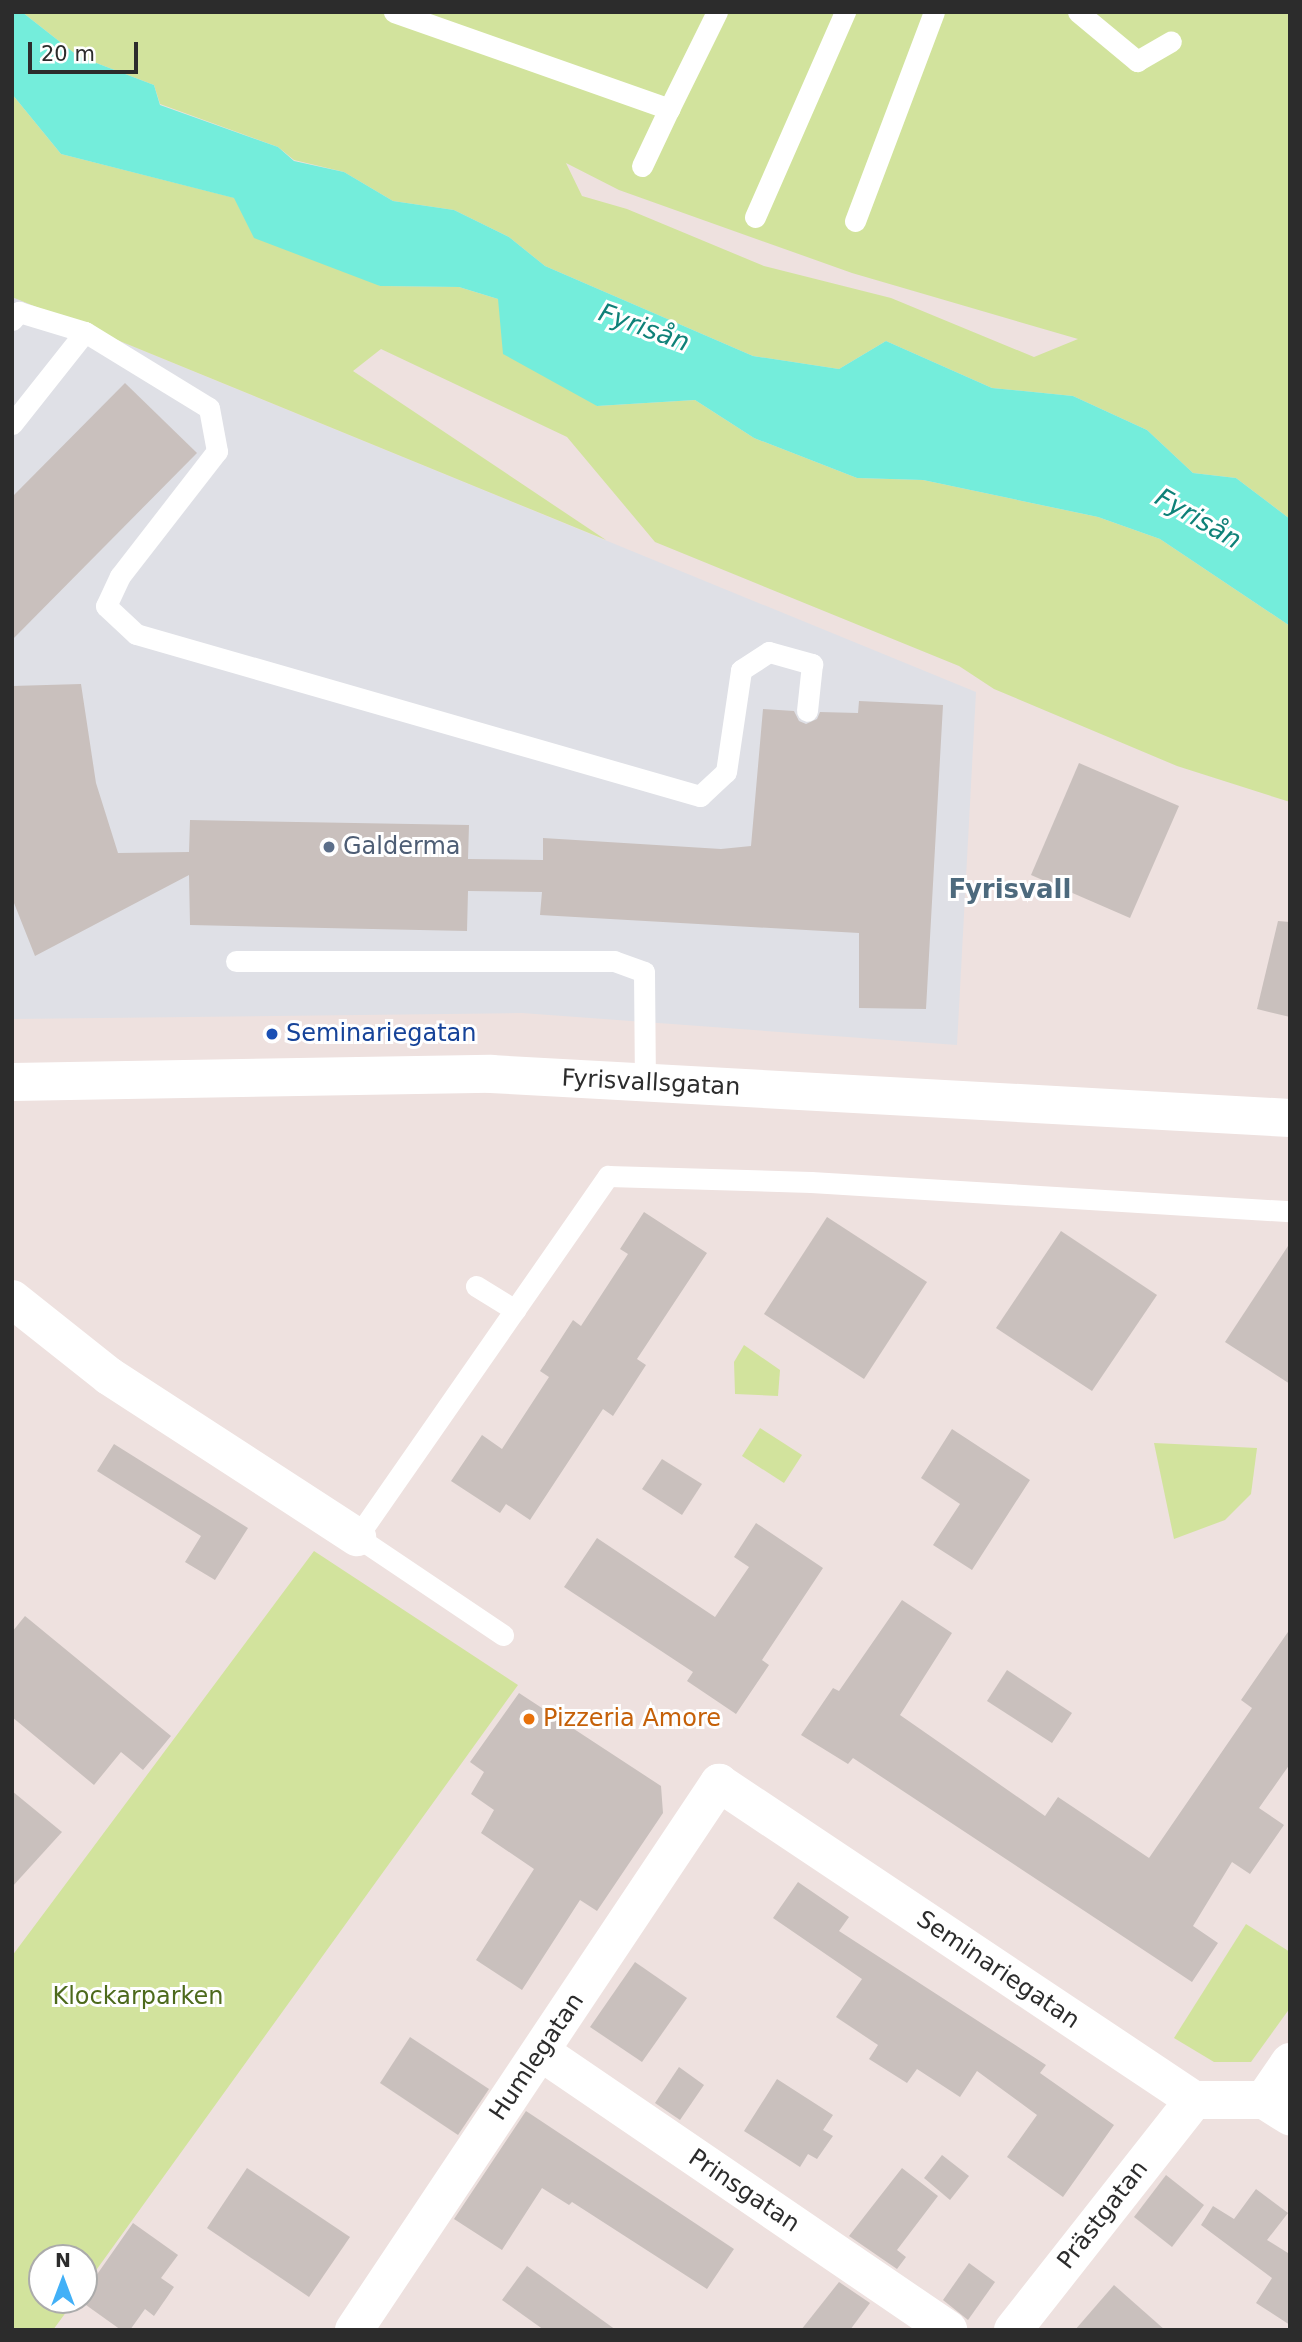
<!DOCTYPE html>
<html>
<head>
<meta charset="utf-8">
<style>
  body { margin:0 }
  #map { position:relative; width:1302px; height:2342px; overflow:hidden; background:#eee1df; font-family:"DejaVu Sans",sans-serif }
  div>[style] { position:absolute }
  .industrial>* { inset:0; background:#dfe0e6 }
  .green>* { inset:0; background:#d2e39d }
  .water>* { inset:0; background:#74eddb }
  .building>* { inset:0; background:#c9c0bd }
  .service>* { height:21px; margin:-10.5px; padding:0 10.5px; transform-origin:10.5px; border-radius:10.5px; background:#fff }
  .minor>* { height:38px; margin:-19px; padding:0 19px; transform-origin:19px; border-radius:19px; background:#fff }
  .tertiary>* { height:38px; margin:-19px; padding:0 19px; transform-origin:19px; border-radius:19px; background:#fff }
  .dots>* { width:19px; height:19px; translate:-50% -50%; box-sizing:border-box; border:4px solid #fff; border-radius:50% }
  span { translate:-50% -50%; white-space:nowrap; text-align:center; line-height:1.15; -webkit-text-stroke:6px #fff; paint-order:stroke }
  .service-label { font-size:24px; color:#4e5e75 }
  .left { translate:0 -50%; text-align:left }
  .transit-label { font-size:24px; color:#164399 }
  .street-label { font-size:24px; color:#2c2c2c }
  .food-label { font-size:24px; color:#c56008 }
  .park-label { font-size:24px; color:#4d6a1c }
  .water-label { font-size:26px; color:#0f8178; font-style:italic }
  .neighbourhood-label { font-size:26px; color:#4d6a7d; font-weight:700 }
  .frame { position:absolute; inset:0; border:14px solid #2c2c2c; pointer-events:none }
  .north { position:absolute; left:28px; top:2244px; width:70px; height:70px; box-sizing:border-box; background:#fff; border:2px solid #ababab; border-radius:50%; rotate:0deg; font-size:19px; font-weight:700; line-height:28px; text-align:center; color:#2c2c2c }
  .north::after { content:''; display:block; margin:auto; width:24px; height:32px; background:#42b0f7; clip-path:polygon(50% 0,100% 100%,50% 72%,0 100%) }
  .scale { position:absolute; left:28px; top:42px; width:110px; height:32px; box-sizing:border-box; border:4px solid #2c2c2c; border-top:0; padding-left:9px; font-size:21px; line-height:24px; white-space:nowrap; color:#2c2c2c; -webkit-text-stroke:5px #fff; paint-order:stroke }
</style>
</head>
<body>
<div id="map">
  <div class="industrial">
    <i style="clip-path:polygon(12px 297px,976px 692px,957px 1045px,522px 1013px,12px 1019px)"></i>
  </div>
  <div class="green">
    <i style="clip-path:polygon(evenodd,22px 12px,1290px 12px,1290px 519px,1236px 478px,1193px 473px,1147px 430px,1073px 396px,992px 388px,886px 341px,839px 369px,753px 356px,545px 266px,509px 237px,454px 210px,393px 201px,344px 172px,294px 160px,278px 147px,160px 104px,154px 85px,78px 56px,22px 12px,566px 163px,619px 190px,852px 273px,1078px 339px,1034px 357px,891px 298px,764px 266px,627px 209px,582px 196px,566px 163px)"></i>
    <i style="clip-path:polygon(12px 94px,61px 154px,235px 198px,380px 286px,459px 287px,498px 299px,597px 406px,695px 400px,754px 438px,857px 478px,923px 480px,1098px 517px,1160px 539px,1290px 626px,1290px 802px,1177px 766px,994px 689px,959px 666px,655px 542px,567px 437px,381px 349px,353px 371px,606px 540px,12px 297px)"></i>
    <i style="clip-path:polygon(744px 1345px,780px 1370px,778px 1396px,735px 1394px,734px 1362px)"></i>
    <i style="clip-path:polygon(760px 1428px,802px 1455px,784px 1483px,742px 1456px)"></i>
    <i style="clip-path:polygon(1154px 1443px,1257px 1448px,1251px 1494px,1225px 1520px,1174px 1539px)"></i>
    <i style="clip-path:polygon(314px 1551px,518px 1685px,84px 2287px,84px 2258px,42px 2258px,42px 2300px,75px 2300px,53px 2330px,12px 2330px,12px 1956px)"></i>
    <i style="clip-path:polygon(1246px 1924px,1290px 1952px,1290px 2008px,1251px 2062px,1214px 2062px,1174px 2038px)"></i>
  </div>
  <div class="water">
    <i style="clip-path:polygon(12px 12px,22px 12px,78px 56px,154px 85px,160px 105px,278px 147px,294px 161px,344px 172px,393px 201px,454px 210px,509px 237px,545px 266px,753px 356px,839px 369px,886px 341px,992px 388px,1073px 396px,1147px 430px,1193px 473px,1236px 478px,1290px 519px,1290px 626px,1160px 539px,1098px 517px,923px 480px,857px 478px,754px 438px,695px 400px,597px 406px,503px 354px,498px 299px,459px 287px,380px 286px,254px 238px,234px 198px,61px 154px,12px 94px)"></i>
  </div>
  <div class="building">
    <i style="clip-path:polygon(125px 383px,197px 453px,12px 640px,12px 497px)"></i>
    <i style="clip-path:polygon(81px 684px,96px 783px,118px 853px,189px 852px,190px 820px,469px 825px,468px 859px,543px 860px,543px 838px,721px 849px,751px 846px,763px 709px,794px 711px,799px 721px,806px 724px,817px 719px,820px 712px,858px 713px,859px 701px,943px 705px,926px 1009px,859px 1008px,859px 933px,540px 915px,542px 892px,468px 891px,467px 931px,190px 925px,189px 875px,35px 956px,12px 898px,12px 686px)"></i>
    <i style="clip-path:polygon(1079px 763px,1179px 806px,1130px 918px,1031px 875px)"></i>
    <i style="clip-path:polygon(1278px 921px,1290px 922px,1290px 1017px,1257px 1009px)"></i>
    <i style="clip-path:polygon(644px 1212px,707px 1253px,637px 1359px,646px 1365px,613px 1416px,603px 1409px,530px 1520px,506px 1504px,500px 1513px,451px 1481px,482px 1435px,502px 1449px,549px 1377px,540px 1371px,573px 1320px,581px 1326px,628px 1254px,620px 1249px)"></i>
    <i style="clip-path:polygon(827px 1217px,927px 1282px,864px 1379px,764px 1314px)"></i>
    <i style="clip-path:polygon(1061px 1231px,1157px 1295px,1092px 1391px,996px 1328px)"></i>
    <i style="clip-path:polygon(1290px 1243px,1290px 1384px,1225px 1342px)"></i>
    <i style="clip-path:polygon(952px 1429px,1030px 1480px,972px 1570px,933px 1545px,960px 1504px,921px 1478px)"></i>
    <i style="clip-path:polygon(114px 1444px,248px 1528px,215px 1580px,185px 1562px,201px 1536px,97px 1471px)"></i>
    <i style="clip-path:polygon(662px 1459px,702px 1484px,682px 1515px,642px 1489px)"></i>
    <i style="clip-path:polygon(756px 1523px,823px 1568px,762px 1660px,769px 1665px,736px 1714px,687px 1681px,693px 1672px,564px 1587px,597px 1538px,715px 1617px,749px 1567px,734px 1557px)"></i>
    <i style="clip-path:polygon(902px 1600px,952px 1633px,900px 1715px,1045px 1816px,1058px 1797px,1149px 1858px,1252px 1708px,1241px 1700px,1290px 1629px,1290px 1764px,1259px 1808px,1284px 1825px,1250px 1874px,1232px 1862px,1193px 1926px,1218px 1943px,1192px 1982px,853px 1758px,848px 1764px,801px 1735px,833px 1688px,839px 1691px)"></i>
    <i style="clip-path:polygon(25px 1616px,171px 1736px,143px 1770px,121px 1752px,94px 1785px,12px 1717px,12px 1632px)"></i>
    <i style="clip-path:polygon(1007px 1670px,1072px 1713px,1052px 1743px,987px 1701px)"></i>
    <i style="clip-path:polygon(519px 1693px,661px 1786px,663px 1813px,597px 1911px,580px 1900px,522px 1990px,476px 1960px,534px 1869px,481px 1833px,494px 1810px,471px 1794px,484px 1772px,470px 1762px)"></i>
    <i style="clip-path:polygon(12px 1791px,62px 1832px,12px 1887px)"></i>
    <i style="clip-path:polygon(798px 1882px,849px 1917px,839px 1931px,1046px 2065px,1040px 2073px,1114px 2125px,1063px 2197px,1007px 2157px,1037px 2115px,977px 2071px,960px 2097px,917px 2069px,907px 2083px,869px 2059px,878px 2045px,836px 2017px,862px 1979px,773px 1918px)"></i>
    <i style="clip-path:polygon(635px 1962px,687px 1998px,642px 2062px,590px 2027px)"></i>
    <i style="clip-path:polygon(410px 2037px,489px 2089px,458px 2135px,380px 2083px)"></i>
    <i style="clip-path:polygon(679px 2067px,704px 2085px,680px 2120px,655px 2103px)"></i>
    <i style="clip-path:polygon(777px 2079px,833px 2115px,823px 2130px,833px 2136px,817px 2159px,808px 2154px,800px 2167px,744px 2131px)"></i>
    <i style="clip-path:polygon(526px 2111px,734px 2249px,707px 2289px,572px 2202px,569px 2205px,542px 2188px,502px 2250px,454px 2219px)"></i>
    <i style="clip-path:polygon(942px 2155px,969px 2176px,950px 2200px,924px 2178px)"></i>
    <i style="clip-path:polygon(247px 2168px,350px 2237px,309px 2297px,207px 2228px)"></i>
    <i style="clip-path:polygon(902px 2168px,938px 2196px,897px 2250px,906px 2257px,897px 2269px,849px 2236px)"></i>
    <i style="clip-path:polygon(1166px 2175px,1204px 2205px,1172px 2247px,1134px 2217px)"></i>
    <i style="clip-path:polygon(1256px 2189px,1288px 2213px,1267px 2240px,1288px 2253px,1290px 2250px,1290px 2325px,1256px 2303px,1272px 2278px,1201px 2225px,1213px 2206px,1234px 2219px)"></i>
    <i style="clip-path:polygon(133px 2223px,178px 2255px,161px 2278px,174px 2287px,154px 2316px,145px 2309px,130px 2330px,121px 2330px,79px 2300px,84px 2300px,84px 2293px)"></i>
    <i style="clip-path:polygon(969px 2263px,995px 2282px,968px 2320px,943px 2300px)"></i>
    <i style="clip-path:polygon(527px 2266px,616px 2330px,544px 2330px,502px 2300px)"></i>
    <i style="clip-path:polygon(839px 2282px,870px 2303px,850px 2330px,801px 2330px)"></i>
    <i style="clip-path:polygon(1114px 2285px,1165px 2330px,1075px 2330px)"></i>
  </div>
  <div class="service">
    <i style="left:394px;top:12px;width:292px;rotate:19.4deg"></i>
    <i style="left:669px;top:109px;width:108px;rotate:-63.7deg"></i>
    <i style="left:1078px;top:12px;width:77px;rotate:39.7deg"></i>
    <i style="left:1137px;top:61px;width:39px;rotate:-30deg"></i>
    <i style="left:642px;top:166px;width:63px;rotate:-64.7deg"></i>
    <i style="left:755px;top:217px;width:224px;rotate:-66.3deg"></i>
    <i style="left:855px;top:221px;width:223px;rotate:-69.3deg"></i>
    <i style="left:12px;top:320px;width:11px;rotate:-49deg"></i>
    <i style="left:19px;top:312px;width:69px;rotate:16.9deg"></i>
    <i style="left:85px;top:332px;width:145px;rotate:31.5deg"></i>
    <i style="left:209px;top:408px;width:44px;rotate:79.5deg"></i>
    <i style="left:217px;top:451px;width:158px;rotate:127.8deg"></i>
    <i style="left:120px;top:576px;width:33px;rotate:115deg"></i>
    <i style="left:106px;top:606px;width:41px;rotate:43deg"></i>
    <i style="left:136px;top:634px;width:587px;rotate:16.03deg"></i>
    <i style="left:700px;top:796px;width:35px;rotate:-43deg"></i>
    <i style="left:726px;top:772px;width:103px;rotate:-81.6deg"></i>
    <i style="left:741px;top:670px;width:33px;rotate:-33deg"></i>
    <i style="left:769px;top:652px;width:45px;rotate:15.6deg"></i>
    <i style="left:812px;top:664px;width:47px;rotate:96.1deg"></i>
    <i style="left:12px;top:424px;width:117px;rotate:-51.6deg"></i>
    <i style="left:236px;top:961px;width:378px"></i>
    <i style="left:614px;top:961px;width:32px;rotate:20deg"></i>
    <i style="left:644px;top:972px;width:111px;rotate:89.5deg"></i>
    <i style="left:476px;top:1286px;width:46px;rotate:31.6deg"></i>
    <i style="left:503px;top:1635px;width:176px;rotate:-146.1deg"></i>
    <i style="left:357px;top:1537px;width:440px;rotate:-55.2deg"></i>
    <i style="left:608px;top:1176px;width:203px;rotate:1.7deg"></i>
    <i style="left:811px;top:1182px;width:480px;rotate:3.5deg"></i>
  </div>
  <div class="minor">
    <i style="left:12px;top:1299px;width:124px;rotate:38.4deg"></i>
    <i style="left:109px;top:1376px;width:296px;rotate:33deg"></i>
    <i style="left:541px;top:2052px;width:493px;rotate:34.3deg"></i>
    <i style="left:1264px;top:2100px;width:46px;rotate:-55.6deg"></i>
    <i style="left:354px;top:2330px;width:658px;rotate:-56.29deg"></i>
    <i style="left:719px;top:1783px;width:571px;rotate:33.72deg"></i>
    <i style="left:1194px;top:2100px;width:70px"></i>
    <i style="left:1264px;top:2100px;width:31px;rotate:32deg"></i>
    <i style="left:1013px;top:2330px;width:293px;rotate:-51.8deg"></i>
  </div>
  <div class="tertiary">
    <i style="left:12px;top:1082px;width:479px;rotate:-1deg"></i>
    <i style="left:491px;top:1074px;width:800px;rotate:3.15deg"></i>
  </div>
  <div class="dots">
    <i style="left:329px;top:847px;background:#5c6f8a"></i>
    <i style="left:272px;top:1034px;background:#1a4fb4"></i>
    <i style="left:529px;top:1719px;background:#e8710a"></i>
  </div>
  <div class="service-label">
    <span class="left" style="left:343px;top:847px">Galderma</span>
  </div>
  <div class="transit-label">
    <span class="left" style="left:286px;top:1034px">Seminariegatan</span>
  </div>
  <div class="street-label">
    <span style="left:651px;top:1083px;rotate:3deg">Fyrisvallsgatan</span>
    <span style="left:998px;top:1970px;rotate:34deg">Seminariegatan</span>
    <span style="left:537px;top:2057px;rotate:-56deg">Humlegatan</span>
    <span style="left:744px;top:2191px;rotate:34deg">Prinsgatan</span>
    <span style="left:1103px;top:2215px;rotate:-52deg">Prästgatan</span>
  </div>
  <div class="food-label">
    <span class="left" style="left:543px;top:1719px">Pizzeria Amore</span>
  </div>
  <div class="park-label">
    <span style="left:138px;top:1997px">Klockarparken</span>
  </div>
  <div class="water-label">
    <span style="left:644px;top:328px;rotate:20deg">Fyrisån</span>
    <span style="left:1198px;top:519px;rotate:30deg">Fyrisån</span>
  </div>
  <div class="neighbourhood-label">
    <span style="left:1010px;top:890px">Fyrisvall</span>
  </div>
  <div class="frame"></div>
  <div class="north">N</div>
  <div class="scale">20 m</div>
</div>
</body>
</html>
